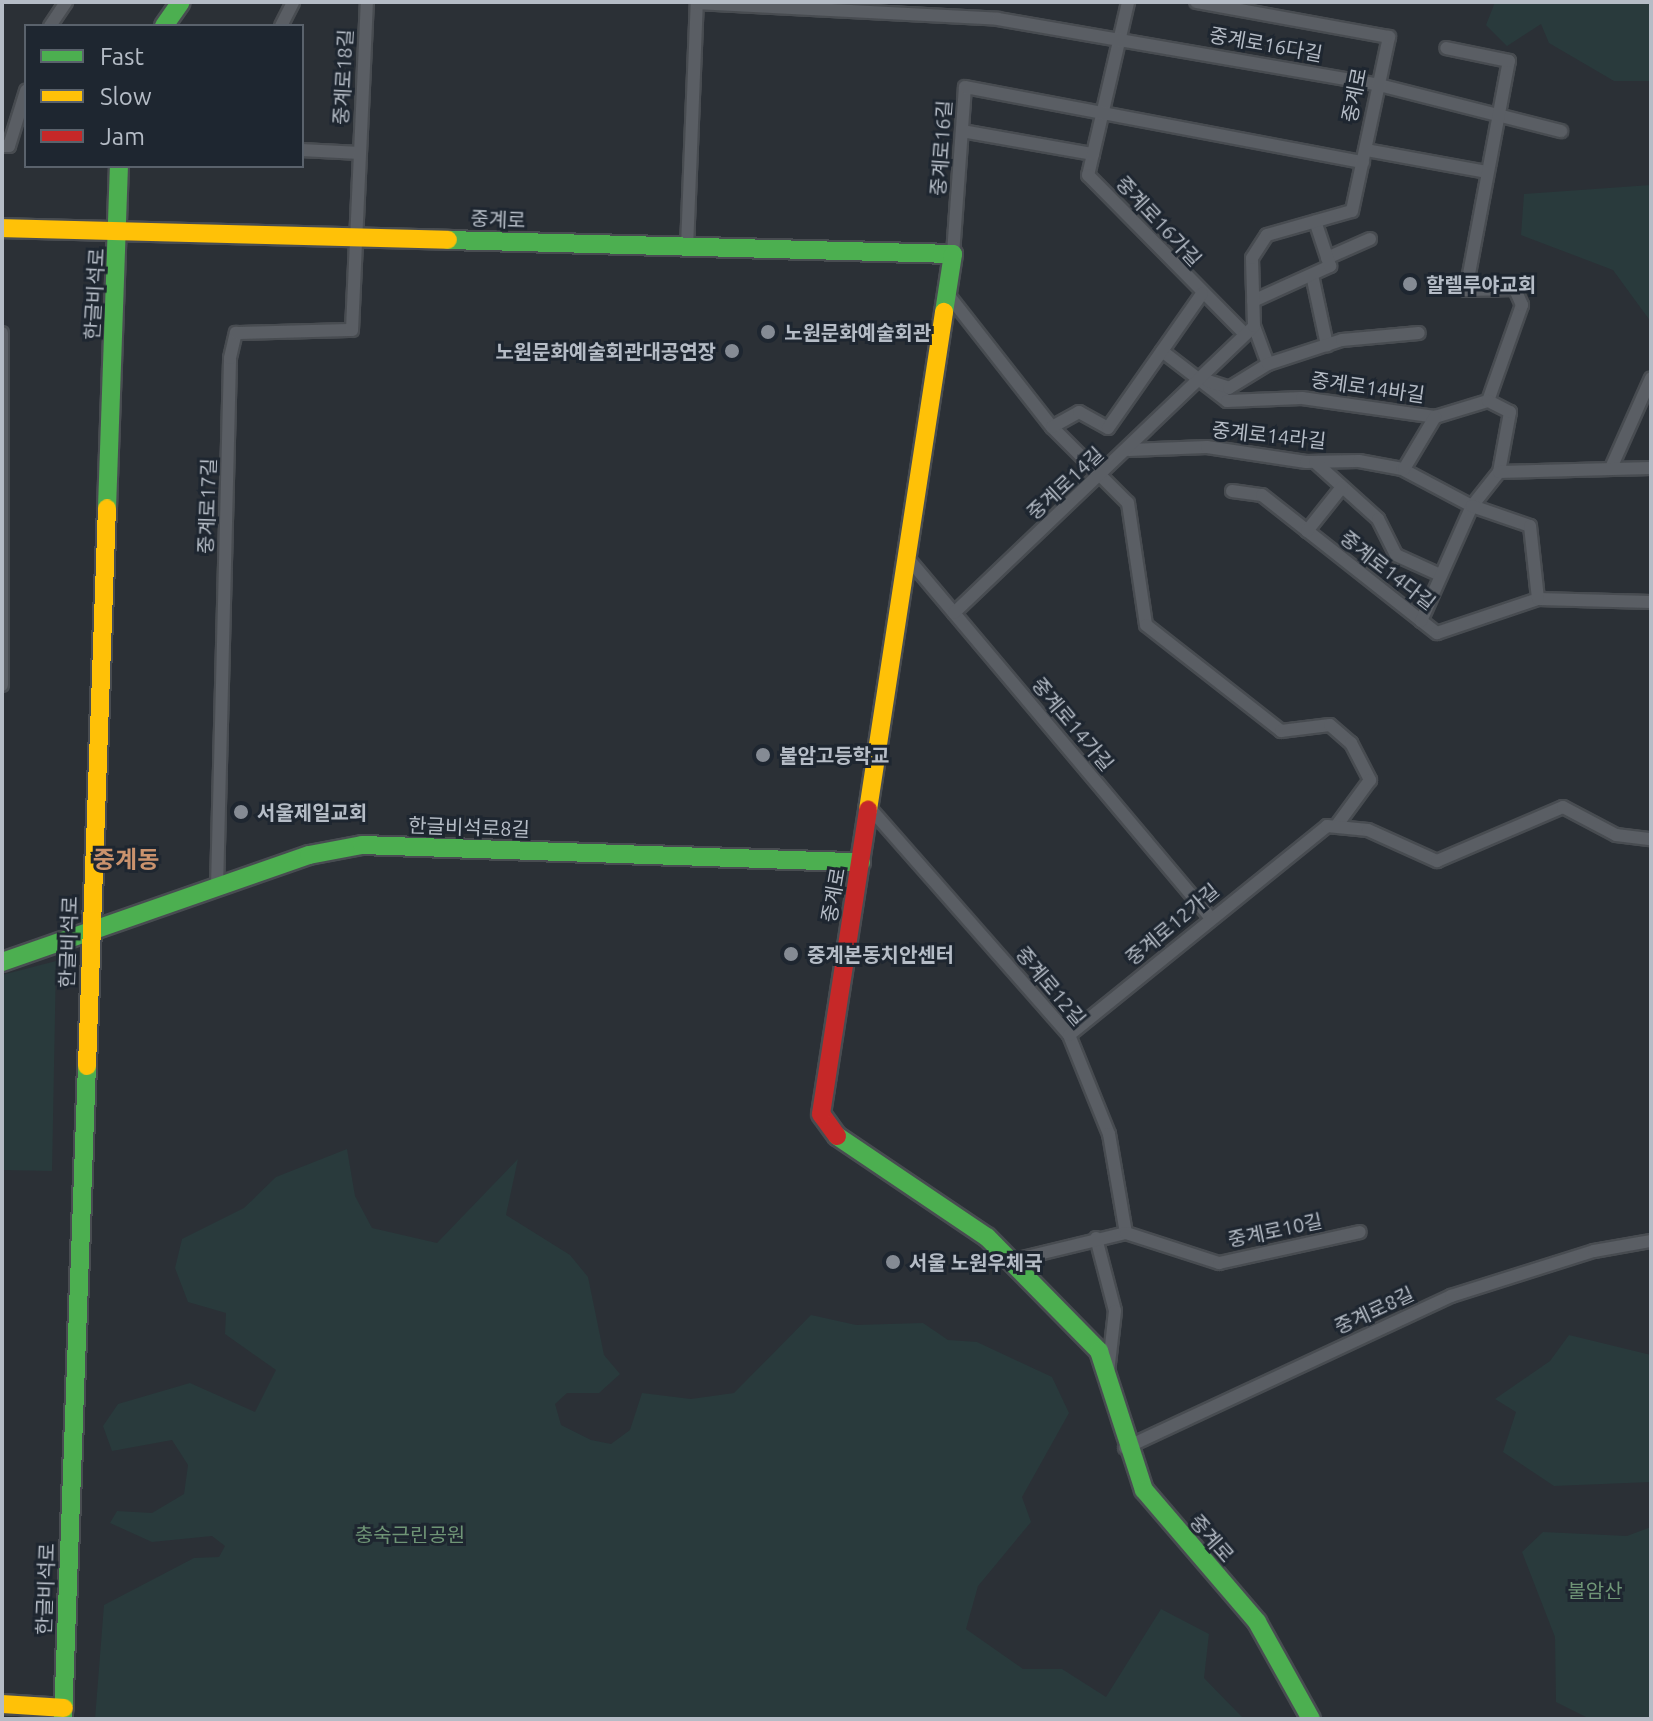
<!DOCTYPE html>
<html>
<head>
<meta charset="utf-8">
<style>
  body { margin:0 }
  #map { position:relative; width:1653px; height:1721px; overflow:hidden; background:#2b3036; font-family:Ubuntu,"Noto Sans KR",sans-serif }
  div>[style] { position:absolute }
  .green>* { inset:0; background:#293a3c }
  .roads { filter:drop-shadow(2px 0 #484c51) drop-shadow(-2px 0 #484c51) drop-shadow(0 2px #484c51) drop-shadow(0 -2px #484c51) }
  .street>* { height:12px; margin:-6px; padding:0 6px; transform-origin:6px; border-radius:6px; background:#5a5e64 }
  .fast>* { height:18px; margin:-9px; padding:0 9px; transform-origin:9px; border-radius:9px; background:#4caf50 }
  .slow>* { height:18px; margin:-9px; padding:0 9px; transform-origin:9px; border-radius:9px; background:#ffc107 }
  .jam>* { height:18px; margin:-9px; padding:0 9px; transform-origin:9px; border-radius:9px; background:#c62828 }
  .dots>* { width:22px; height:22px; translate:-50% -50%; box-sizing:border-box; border:4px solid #1e2630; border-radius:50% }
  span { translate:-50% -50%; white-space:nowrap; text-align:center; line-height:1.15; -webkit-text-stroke:6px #1e2630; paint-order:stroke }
  .street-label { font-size:20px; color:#b5bcc6 }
  .poi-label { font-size:20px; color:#b5bcc6; font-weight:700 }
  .left { translate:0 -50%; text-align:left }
  .right { translate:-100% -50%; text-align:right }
  .park-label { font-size:20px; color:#6f9576 }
  .quarter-label { font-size:24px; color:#ca926d; font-weight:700 }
  .frame { position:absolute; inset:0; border:4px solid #b5bcc6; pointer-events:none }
  .legend { position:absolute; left:24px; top:24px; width:280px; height:144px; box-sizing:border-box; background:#1e2630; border:2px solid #5a626c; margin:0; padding:10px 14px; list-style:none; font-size:24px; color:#b5bcc6 }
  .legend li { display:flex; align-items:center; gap:16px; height:40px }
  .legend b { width:40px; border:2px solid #5a626c }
</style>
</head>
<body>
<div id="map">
  <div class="green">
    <i style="clip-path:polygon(1495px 2px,1651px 2px,1651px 81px,1614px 81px,1549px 43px,1541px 24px,1507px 46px,1486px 25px)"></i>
    <i style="clip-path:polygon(1651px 185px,1651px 322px,1613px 270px,1521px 235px,1524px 194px)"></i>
    <i style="clip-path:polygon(56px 961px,52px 1171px,2px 1170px,2px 975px)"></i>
    <i style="clip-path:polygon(347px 1149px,355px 1196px,372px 1228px,437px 1243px,518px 1159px,506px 1215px,570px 1255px,588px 1277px,604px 1355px,620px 1374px,599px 1393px,567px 1393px,555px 1404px,561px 1425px,591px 1440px,611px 1444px,630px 1430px,642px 1393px,691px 1399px,734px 1393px,811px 1315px,856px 1325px,923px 1323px,948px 1340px,977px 1342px,1052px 1377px,1069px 1413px,1022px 1497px,1031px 1522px,978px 1586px,966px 1629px,1023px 1669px,1062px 1669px,1106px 1697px,1161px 1609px,1209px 1634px,1204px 1678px,1244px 1719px,95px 1719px,104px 1605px,194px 1558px,219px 1557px,225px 1546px,212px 1536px,152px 1542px,110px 1523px,117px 1511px,152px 1513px,184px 1494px,188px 1465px,172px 1440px,112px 1451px,103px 1426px,118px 1404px,190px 1383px,255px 1412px,276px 1370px,225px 1334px,226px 1313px,188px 1302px,175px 1268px,182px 1239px,244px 1208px,276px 1177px)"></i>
    <i style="clip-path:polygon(1569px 1335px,1651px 1355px,1651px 1482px,1554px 1486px,1503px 1452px,1516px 1412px,1495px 1399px,1550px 1361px)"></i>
    <i style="clip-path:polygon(1651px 1527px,1651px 1719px,1590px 1719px,1556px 1702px,1555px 1637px,1522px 1552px,1543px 1532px,1627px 1536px)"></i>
  </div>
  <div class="roads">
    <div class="street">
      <i style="left:50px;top:26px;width:29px;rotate:-56deg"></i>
      <i style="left:281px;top:26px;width:27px;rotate:-63deg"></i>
      <i style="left:962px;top:131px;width:133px;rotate:10deg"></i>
      <i style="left:1093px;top:154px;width:22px;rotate:103deg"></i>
      <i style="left:1088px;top:175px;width:223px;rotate:45.4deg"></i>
      <i style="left:2px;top:146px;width:7px"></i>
      <i style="left:9px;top:146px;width:58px;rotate:-72.8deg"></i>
      <i style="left:302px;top:150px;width:57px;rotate:3deg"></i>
      <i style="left:1366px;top:150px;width:123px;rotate:10.3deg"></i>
      <i style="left:1093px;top:154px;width:156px;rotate:-77deg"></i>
      <i style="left:687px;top:247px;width:244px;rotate:-87.7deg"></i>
      <i style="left:697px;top:3px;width:301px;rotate:3deg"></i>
      <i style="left:998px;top:19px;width:387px;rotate:9.8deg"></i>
      <i style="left:1379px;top:85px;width:188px;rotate:14.2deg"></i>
      <i style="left:953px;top:254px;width:167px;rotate:-85.9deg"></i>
      <i style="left:965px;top:87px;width:405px;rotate:10.7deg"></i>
      <i style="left:1327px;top:258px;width:47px;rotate:-23.8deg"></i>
      <i style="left:1312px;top:275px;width:72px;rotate:77.9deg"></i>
      <i style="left:946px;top:292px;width:172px;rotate:51.9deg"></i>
      <i style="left:1052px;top:427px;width:107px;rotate:45deg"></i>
      <i style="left:1128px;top:503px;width:123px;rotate:81.6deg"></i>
      <i style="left:1146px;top:625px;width:172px;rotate:38.1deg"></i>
      <i style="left:1281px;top:731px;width:49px;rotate:-7deg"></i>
      <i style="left:1330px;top:725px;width:28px;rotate:41deg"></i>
      <i style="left:1351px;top:743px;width:42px;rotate:62.8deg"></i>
      <i style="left:1370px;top:780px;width:56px;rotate:126.3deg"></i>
      <i style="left:1253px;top:301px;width:85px;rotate:-24.4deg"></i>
      <i style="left:1330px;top:266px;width:47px;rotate:-108.4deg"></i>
      <i style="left:1254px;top:326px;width:40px;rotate:69.8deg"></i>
      <i style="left:2px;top:333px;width:352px;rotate:90deg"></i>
      <i style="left:1162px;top:351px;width:82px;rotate:37.6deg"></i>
      <i style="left:1227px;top:401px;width:75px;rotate:-2.3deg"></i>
      <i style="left:1302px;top:398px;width:134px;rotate:8.1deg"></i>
      <i style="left:1435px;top:417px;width:55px;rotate:-16.8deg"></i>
      <i style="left:1488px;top:401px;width:102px;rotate:-70.5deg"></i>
      <i style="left:1522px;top:305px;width:17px;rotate:-114deg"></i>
      <i style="left:1515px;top:289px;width:49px;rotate:178.8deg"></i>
      <i style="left:1466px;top:290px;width:233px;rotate:-79.4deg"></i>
      <i style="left:1509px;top:61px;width:64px;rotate:-168.3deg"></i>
      <i style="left:1208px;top:381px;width:22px;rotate:18deg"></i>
      <i style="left:1229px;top:388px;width:46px;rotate:-31.6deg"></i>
      <i style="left:1268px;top:364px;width:78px;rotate:-18deg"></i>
      <i style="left:1342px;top:340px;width:77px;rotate:-5.2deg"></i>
      <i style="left:1052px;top:427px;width:31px;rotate:-29deg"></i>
      <i style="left:1079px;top:412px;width:33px;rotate:29deg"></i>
      <i style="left:1108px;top:428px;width:164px;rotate:-55deg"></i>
      <i style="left:1129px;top:450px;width:78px;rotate:-2.2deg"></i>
      <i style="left:1207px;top:447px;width:100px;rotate:8.6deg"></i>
      <i style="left:1306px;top:462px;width:53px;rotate:-1.1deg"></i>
      <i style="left:1359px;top:461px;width:44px;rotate:10.5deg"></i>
      <i style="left:1402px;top:469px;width:79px;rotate:27.9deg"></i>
      <i style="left:1472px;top:506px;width:43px;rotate:-51.5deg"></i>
      <i style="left:1499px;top:472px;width:61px;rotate:-79.6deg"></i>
      <i style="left:1510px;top:412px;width:25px;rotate:-153deg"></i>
      <i style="left:1315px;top:462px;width:85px;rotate:42.1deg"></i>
      <i style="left:1378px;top:519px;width:40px;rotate:63.4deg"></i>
      <i style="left:1396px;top:555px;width:46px;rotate:24.3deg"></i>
      <i style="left:1611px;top:468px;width:98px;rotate:-66deg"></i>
      <i style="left:1404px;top:469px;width:61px;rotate:-59.2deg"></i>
      <i style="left:1499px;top:472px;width:152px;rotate:-1.5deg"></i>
      <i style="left:1232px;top:491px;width:30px;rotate:8deg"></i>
      <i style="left:1262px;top:495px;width:223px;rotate:38.3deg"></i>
      <i style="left:1437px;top:633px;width:107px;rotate:-18.6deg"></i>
      <i style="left:1538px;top:599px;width:113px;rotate:1.5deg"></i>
      <i style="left:1307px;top:531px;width:56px;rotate:-51.5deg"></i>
      <i style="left:906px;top:556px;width:472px;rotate:49.9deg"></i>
      <i style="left:954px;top:613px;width:415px;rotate:-43.7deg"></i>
      <i style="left:1254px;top:326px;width:68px;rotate:-91.7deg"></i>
      <i style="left:1252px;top:258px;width:27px;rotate:-57deg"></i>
      <i style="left:1267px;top:235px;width:88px;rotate:-15.8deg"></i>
      <i style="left:1352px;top:211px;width:178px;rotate:-78deg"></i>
      <i style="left:1389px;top:37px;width:196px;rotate:-169.7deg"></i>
      <i style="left:1421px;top:621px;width:126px;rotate:-66.1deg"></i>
      <i style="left:1472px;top:506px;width:61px;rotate:19deg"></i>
      <i style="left:1530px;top:526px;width:73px;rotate:83.7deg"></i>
      <i style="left:868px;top:806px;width:305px;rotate:48.7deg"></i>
      <i style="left:1069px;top:1035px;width:107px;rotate:68deg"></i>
      <i style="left:1109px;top:1134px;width:100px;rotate:80.3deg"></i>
      <i style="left:217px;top:888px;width:530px;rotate:-88.59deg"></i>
      <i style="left:230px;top:358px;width:26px;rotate:-77deg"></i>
      <i style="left:236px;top:333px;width:116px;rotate:-1.5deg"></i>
      <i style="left:352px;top:330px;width:328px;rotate:-87.4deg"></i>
      <i style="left:1069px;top:1035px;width:332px;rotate:-39deg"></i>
      <i style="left:1327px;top:826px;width:41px;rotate:5.6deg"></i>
      <i style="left:1368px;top:830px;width:76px;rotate:24.2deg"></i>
      <i style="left:1437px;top:861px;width:137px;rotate:-23.2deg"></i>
      <i style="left:1563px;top:807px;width:60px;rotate:27.8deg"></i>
      <i style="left:1616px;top:835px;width:35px;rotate:7deg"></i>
      <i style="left:1096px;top:1238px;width:75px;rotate:75.4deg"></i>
      <i style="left:1115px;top:1311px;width:61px;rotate:96.5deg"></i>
      <i style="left:1014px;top:1260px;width:115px;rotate:-13.6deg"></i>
      <i style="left:1126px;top:1233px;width:98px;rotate:17.9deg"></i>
      <i style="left:1219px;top:1263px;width:144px;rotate:-12.4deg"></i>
      <i style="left:1125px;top:1448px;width:360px;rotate:-25deg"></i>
      <i style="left:1451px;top:1296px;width:150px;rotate:-17.5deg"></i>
      <i style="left:1594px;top:1251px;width:58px;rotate:-10deg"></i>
    </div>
    <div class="fast">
      <i style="left:164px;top:26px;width:29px;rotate:-55deg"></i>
      <i style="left:448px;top:240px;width:505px;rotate:1.59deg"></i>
      <i style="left:953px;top:254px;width:59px;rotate:98.8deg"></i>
      <i style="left:107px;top:508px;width:342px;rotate:-88deg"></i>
      <i style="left:2px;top:962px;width:325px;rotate:-19.2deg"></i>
      <i style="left:309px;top:855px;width:54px;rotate:-10.7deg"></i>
      <i style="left:362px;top:845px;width:499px;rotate:2deg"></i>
      <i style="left:837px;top:1136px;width:181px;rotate:34deg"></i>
      <i style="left:987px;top:1237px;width:160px;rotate:45.5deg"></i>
      <i style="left:1099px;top:1351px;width:146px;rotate:72.1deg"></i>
      <i style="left:1144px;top:1490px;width:174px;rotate:49.4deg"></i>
      <i style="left:1257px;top:1622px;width:111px;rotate:60.9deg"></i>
      <i style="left:63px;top:1719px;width:653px;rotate:-87.9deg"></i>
    </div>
    <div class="slow">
      <i style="left:2px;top:228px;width:446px;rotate:1.5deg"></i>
      <i style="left:868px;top:810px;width:504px;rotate:-81.32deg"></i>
      <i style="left:87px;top:1066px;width:558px;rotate:-87.95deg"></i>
      <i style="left:2px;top:1704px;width:62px;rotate:3.7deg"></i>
    </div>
    <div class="jam">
      <i style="left:837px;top:1136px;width:27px;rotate:-126deg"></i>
      <i style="left:821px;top:1114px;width:308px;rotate:-81.2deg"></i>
    </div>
  </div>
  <div class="dots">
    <i style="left:1410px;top:284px;background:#858b94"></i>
    <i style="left:768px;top:332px;background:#858b94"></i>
    <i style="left:732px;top:351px;background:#858b94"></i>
    <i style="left:763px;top:755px;background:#858b94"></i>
    <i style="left:241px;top:812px;background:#858b94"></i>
    <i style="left:791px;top:954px;background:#858b94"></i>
    <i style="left:893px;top:1262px;background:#858b94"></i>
  </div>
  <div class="street-label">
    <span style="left:1266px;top:44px;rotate:10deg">중계로16다길</span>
    <span style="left:343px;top:77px;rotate:-87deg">중계로18길</span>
    <span style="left:1354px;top:95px;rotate:-79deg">중계로</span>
    <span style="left:941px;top:148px;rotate:-86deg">중계로16길</span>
    <span style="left:498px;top:219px;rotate:2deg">중계로</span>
    <span style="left:1159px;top:221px;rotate:47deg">중계로16가길</span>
    <span style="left:94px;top:294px;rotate:-87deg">한글비석로</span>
    <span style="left:1368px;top:387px;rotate:8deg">중계로14바길</span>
    <span style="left:1269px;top:435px;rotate:6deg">중계로14라길</span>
    <span style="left:1065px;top:483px;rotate:-43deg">중계로14길</span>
    <span style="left:207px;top:506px;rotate:-88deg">중계로17길</span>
    <span style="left:1388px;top:570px;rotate:38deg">중계로14다길</span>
    <span style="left:1073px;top:724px;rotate:50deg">중계로14가길</span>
    <span style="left:469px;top:827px;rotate:2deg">한글비석로8길</span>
    <span style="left:833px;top:895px;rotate:-80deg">중계로</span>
    <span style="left:1172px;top:924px;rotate:-40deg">중계로12가길</span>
    <span style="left:68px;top:942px;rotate:-88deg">한글비석로</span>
    <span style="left:1051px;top:986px;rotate:50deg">중계로12길</span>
    <span style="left:1275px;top:1230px;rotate:-12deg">중계로10길</span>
    <span style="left:1374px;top:1310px;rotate:-25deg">중계로8길</span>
    <span style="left:1212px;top:1538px;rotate:49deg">중계로</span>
    <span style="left:45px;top:1589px;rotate:-88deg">한글비석로</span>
  </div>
  <div class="poi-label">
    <span class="left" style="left:1426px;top:284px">할렐루야교회</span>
    <span class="left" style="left:784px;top:332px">노원문화예술회관</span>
    <span class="right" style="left:716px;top:351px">노원문화예술회관대공연장</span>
    <span class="left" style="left:779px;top:755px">불암고등학교</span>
    <span class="left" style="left:257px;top:812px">서울제일교회</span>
    <span class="left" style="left:807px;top:954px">중계본동치안센터</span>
    <span class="left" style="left:909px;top:1262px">서울 노원우체국</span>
  </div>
  <div class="park-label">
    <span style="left:410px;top:1534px">충숙근린공원</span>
    <span style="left:1595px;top:1590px">불암산</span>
  </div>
  <div class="quarter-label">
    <span style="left:126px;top:860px">중계동</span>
  </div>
  <div class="frame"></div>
  <ul class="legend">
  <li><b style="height:10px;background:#4caf50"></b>Fast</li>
  <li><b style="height:10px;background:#ffc107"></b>Slow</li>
  <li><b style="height:10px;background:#c62828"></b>Jam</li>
  </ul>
</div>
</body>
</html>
